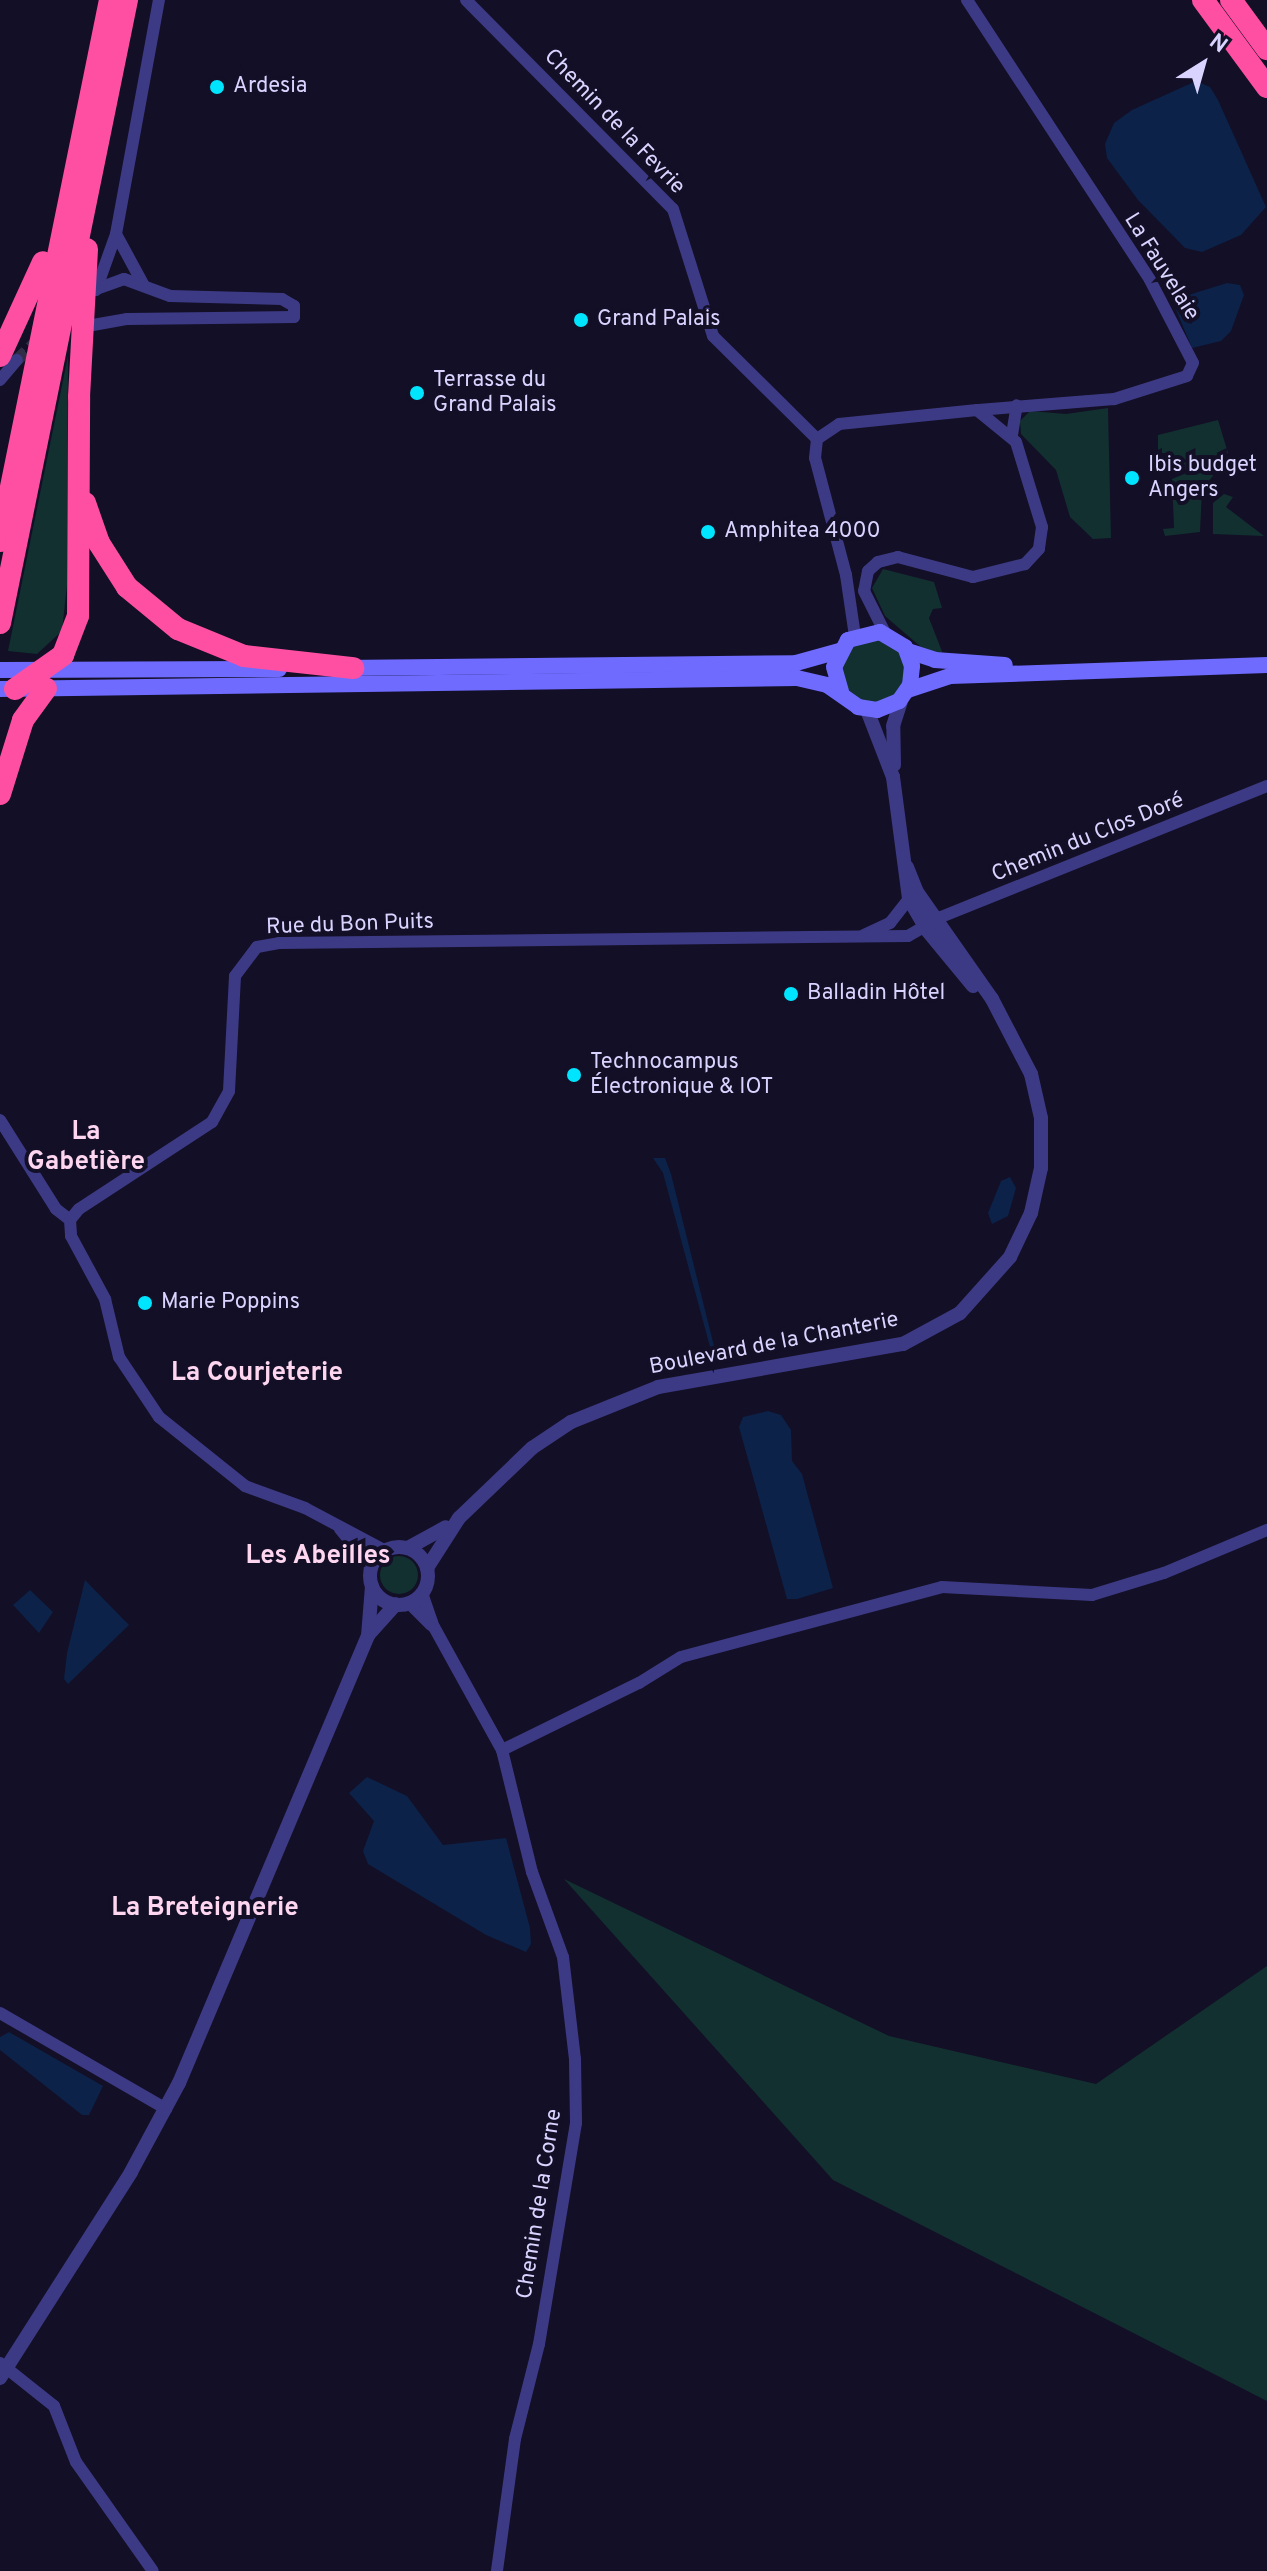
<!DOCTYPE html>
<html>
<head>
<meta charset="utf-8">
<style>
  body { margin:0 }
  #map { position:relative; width:1267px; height:2571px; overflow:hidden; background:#130f26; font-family:Overpass,sans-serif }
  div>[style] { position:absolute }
  .green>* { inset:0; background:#12302f }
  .round { border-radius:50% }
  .water>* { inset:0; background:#0c2248 }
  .minor-tunnel>* { height:12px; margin-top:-6px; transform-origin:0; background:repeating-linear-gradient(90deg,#312d47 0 12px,transparent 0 18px) }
  .minor>* { height:12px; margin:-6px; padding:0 6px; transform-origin:6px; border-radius:6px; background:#3d3a85 }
  .tertiary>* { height:14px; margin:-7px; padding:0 7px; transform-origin:7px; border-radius:7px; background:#3d3a85 }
  .tertiary>.ring { margin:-7px; padding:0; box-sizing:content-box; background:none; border:14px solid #3d3a85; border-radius:50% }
  .secondary>* { height:16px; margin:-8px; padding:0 8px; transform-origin:8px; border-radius:8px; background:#6f6bff }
  .motorway>* { height:22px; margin:-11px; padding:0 11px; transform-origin:11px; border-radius:11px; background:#ff4fa3 }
  .dots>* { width:22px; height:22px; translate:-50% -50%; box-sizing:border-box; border:4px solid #130f26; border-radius:50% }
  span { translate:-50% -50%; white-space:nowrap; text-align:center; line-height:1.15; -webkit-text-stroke:8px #130f26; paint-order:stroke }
  .poi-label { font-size:22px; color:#d9d4ff }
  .left { translate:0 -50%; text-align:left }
  .street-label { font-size:22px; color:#d9d4ff }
  .quarter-label { font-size:26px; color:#ffd6f0; font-weight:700 }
  .north { position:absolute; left:1163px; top:24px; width:80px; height:80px; -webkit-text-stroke:6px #130f26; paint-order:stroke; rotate:37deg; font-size:22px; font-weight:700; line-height:32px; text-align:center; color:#d9d4ff }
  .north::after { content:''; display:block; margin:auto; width:28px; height:36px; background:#d9d4ff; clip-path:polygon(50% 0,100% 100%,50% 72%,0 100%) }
</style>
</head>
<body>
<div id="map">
  <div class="green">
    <i style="clip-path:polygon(68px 356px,67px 585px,62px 631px,37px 654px,8px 651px)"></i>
    <i style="clip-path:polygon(1108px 408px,1111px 538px,1093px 539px,1070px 517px,1056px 470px,1021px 434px,1020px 421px,1030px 411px,1066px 414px)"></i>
    <i style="clip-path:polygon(1218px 420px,1228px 453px,1172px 475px,1171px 453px,1158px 453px,1158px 435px)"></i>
    <i style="clip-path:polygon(1228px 456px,1202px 490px,1200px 532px,1165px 536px,1163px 529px,1174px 528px,1172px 479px)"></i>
    <i style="clip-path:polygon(1224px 494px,1233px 497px,1226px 507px,1264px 536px,1213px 534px,1213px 503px)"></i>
    <i style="clip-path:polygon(883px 569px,934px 582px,942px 608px,933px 609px,929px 618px,943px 654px,921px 647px,885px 616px,872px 588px)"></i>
    <i class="round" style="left:842px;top:639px;width:64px;height:64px"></i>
    <i class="round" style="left:380px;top:1556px;width:38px;height:38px"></i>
    <i style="clip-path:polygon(564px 1879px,889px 2036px,1096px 2084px,1267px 1966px,1267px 2401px,833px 2180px)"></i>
  </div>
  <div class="water">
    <i style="clip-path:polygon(1196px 81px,1210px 87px,1218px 100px,1266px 207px,1241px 235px,1202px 252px,1185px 248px,1138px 200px,1107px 158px,1105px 144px,1114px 123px,1132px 110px)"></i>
    <i style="clip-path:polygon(1227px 283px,1240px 285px,1244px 295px,1231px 331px,1221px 341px,1192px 348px,1174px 305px,1182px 297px)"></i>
    <i style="clip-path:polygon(653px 1158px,665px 1158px,671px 1174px,717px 1358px,713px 1358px,663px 1173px)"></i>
    <i style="clip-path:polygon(1010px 1177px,1016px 1188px,1008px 1216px,992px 1224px,988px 1213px,1001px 1181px)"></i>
    <i style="clip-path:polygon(768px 1411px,781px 1415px,791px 1430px,792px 1461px,802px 1474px,833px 1588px,797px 1599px,787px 1599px,739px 1427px,743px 1417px)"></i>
    <i style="clip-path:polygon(85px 1580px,129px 1625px,68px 1684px,64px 1679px,67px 1653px)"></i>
    <i style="clip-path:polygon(30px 1590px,53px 1612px,39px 1633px,13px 1605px)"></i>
    <i style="clip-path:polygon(367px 1777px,407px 1796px,443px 1845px,506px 1838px,530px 1928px,531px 1944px,526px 1952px,486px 1935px,368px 1864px,363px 1851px,374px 1821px,349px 1793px)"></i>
    <i style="clip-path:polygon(9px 2032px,103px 2086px,89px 2115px,82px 2115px,0 2050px,0 2037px)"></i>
  </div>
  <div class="minor-tunnel">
    <i style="left:17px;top:360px;width:33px;rotate:-43deg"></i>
  </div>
  <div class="minor">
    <i style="left:466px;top:0;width:294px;rotate:45.3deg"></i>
    <i style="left:673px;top:209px;width:133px;rotate:72.5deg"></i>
    <i style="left:713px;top:336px;width:146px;rotate:44.7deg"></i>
    <i style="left:967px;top:0;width:334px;rotate:56.8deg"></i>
    <i style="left:1150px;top:280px;width:93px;rotate:62.6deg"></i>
    <i style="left:1193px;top:363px;width:14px;rotate:115deg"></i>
    <i style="left:1187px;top:376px;width:77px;rotate:162.5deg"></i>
    <i style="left:1114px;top:399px;width:136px;rotate:175.4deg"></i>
    <i style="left:116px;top:234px;width:57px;rotate:61.6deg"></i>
    <i style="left:96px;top:290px;width:59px;rotate:-70.3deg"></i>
    <i style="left:116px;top:234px;width:238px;rotate:-79.6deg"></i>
    <i style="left:93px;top:325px;width:35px;rotate:-10deg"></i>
    <i style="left:127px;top:319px;width:167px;rotate:-0.7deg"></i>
    <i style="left:294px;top:317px;width:11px;rotate:-90deg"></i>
    <i style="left:294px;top:306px;width:14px;rotate:-150deg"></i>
    <i style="left:282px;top:299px;width:112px;rotate:-178.5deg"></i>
    <i style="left:170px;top:296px;width:49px;rotate:-159.7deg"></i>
    <i style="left:124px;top:279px;width:29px;rotate:160deg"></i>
    <i style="left:0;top:380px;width:26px;rotate:-50deg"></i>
    <i style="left:1012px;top:435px;width:30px;rotate:-81deg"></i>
    <i style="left:855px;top:636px;width:62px;rotate:-98.4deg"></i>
    <i style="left:846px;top:575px;width:121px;rotate:-104.8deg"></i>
    <i style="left:815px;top:458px;width:19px;rotate:-84deg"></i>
    <i style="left:817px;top:439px;width:27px;rotate:-34deg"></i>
    <i style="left:839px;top:424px;width:139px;rotate:-5.8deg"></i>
    <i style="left:977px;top:410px;width:50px;rotate:39.4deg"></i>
    <i style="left:1016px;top:442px;width:89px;rotate:73deg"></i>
    <i style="left:1042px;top:527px;width:22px;rotate:98deg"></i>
    <i style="left:1039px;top:549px;width:21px;rotate:133deg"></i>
    <i style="left:1025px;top:564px;width:54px;rotate:166deg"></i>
    <i style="left:973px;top:577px;width:78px;rotate:-165.1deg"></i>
    <i style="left:898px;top:557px;width:21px;rotate:166deg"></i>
    <i style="left:878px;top:562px;width:13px;rotate:138deg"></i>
    <i style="left:868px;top:571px;width:20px;rotate:101deg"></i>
    <i style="left:864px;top:591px;width:47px;rotate:63.4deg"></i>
    <i style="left:864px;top:935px;width:29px;rotate:-25deg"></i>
    <i style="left:890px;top:923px;width:31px;rotate:-52deg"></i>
    <i style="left:0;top:1120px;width:105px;rotate:57.8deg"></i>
    <i style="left:56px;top:1209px;width:18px;rotate:38deg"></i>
    <i style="left:70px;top:1220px;width:14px;rotate:-51deg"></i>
    <i style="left:79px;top:1209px;width:159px;rotate:-33.2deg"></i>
    <i style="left:212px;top:1122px;width:35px;rotate:-61deg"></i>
    <i style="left:229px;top:1091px;width:115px;rotate:-87deg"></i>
    <i style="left:235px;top:976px;width:36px;rotate:-53deg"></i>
    <i style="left:257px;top:947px;width:22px;rotate:-10deg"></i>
    <i style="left:279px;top:943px;width:629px;rotate:-0.64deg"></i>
    <i style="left:908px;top:936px;width:38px;rotate:-30deg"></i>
    <i style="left:941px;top:917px;width:351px;rotate:-21.9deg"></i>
    <i style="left:70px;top:1220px;width:16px;rotate:86deg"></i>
    <i style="left:71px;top:1236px;width:72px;rotate:61.6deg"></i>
    <i style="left:105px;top:1299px;width:60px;rotate:76.4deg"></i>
    <i style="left:119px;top:1357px;width:72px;rotate:56.3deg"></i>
    <i style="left:159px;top:1417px;width:110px;rotate:38.7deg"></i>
    <i style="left:245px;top:1486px;width:64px;rotate:20.1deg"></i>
    <i style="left:305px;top:1508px;width:89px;rotate:28deg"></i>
    <i style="left:340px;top:1529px;width:50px;rotate:50.6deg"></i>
    <i style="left:422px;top:1593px;width:36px;rotate:71deg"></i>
    <i style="left:434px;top:1627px;width:141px;rotate:61.1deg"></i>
    <i style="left:502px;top:1750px;width:126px;rotate:76.2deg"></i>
    <i style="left:532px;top:1872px;width:90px;rotate:70deg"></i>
    <i style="left:563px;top:1957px;width:103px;rotate:83.3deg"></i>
    <i style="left:575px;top:2059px;width:64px;rotate:89.1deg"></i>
    <i style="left:576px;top:2123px;width:224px;rotate:99.5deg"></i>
    <i style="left:539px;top:2344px;width:98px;rotate:104.2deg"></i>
    <i style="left:515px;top:2439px;width:133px;rotate:97.8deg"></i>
    <i style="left:409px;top:1603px;width:31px;rotate:45deg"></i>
    <i style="left:502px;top:1750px;width:153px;rotate:-26.1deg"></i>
    <i style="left:639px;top:1683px;width:49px;rotate:-31.8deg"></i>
    <i style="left:681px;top:1657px;width:270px;rotate:-15deg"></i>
    <i style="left:942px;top:1587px;width:150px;rotate:3.1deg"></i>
    <i style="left:1092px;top:1595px;width:75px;rotate:-17deg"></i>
    <i style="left:1164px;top:1573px;width:112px;rotate:-22.7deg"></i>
    <i style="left:0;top:2013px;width:192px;rotate:30deg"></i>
    <i style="left:0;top:2363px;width:69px;rotate:38.5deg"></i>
    <i style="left:54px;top:2406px;width:60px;rotate:68.6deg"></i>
    <i style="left:76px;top:2462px;width:133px;rotate:54.8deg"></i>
  </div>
  <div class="tertiary">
    <i style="left:867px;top:710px;width:72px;rotate:68.8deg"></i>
    <i style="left:893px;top:777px;width:123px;rotate:82.5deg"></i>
    <i style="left:909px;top:899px;width:34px;rotate:60deg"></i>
    <i style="left:926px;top:929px;width:74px;rotate:50.5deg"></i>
    <i style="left:894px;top:765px;width:39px;rotate:-91deg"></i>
    <i style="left:893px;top:726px;width:29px;rotate:-72deg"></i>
    <i class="ring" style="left:370px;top:1547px;width:44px;height:44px"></i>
    <i style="left:408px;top:1548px;width:43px;rotate:-28.9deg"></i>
    <i style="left:427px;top:1568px;width:59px;rotate:-57.4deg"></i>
    <i style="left:459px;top:1518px;width:101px;rotate:-43.8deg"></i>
    <i style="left:532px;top:1448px;width:47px;rotate:-33.7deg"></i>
    <i style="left:571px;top:1422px;width:94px;rotate:-21.9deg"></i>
    <i style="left:658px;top:1387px;width:249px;rotate:-10deg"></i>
    <i style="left:903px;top:1344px;width:65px;rotate:-28.5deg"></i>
    <i style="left:960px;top:1313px;width:75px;rotate:-48.2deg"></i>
    <i style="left:1010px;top:1257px;width:49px;rotate:-64.5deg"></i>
    <i style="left:1031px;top:1213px;width:46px;rotate:-77.5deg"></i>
    <i style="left:1041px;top:1168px;width:50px;rotate:-90deg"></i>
    <i style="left:1041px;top:1118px;width:45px;rotate:-102.8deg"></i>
    <i style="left:1031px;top:1074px;width:85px;rotate:-117.5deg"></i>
    <i style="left:992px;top:999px;width:131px;rotate:-125deg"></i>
    <i style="left:917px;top:892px;width:27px;rotate:-112deg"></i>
    <i style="left:369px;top:1634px;width:40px;rotate:-48deg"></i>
    <i style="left:0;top:2378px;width:244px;rotate:-57.5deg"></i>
    <i style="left:131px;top:2172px;width:101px;rotate:-61.7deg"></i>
    <i style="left:179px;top:2083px;width:485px;rotate:-67.1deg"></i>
    <i style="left:368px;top:1636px;width:50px;rotate:-85.4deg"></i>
  </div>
  <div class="secondary">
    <i style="left:908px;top:651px;width:28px;rotate:18deg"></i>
    <i style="left:935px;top:660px;width:70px;rotate:4.1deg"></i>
    <i style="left:342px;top:668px;width:454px;rotate:-0.6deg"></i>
    <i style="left:796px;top:663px;width:45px;rotate:-15.6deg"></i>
    <i style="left:0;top:670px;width:279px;rotate:-0.2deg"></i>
    <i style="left:0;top:689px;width:797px;rotate:-0.79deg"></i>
    <i style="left:797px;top:678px;width:31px;rotate:13deg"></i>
    <i style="left:827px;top:685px;width:38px;rotate:35deg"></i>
    <i style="left:858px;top:707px;width:19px;rotate:9deg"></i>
    <i style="left:877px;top:710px;width:24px;rotate:-22deg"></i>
    <i style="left:899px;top:701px;width:19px;rotate:-55deg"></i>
    <i style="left:910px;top:685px;width:19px;rotate:-84deg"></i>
    <i style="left:912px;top:666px;width:20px;rotate:-110deg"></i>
    <i style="left:905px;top:647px;width:29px;rotate:-149deg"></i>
    <i style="left:880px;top:632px;width:33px;rotate:166deg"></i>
    <i style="left:848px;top:640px;width:30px;rotate:117deg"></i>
    <i style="left:834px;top:667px;width:29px;rotate:74deg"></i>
    <i style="left:908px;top:690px;width:44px;rotate:-18.4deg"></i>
    <i style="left:950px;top:676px;width:317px;rotate:-2deg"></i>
  </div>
  <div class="motorway">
    <i style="left:1203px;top:0;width:108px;rotate:53.7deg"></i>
    <i style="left:1231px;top:0;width:61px;rotate:53.7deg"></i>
    <i style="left:0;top:356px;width:103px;rotate:-65.4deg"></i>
    <i style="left:85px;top:503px;width:42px;rotate:70.7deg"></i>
    <i style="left:99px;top:543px;width:52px;rotate:57.5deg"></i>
    <i style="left:127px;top:587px;width:66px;rotate:39.5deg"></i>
    <i style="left:178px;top:629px;width:71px;rotate:22.2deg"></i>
    <i style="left:244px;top:656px;width:110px;rotate:6.3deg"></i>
    <i style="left:0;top:541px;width:552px;rotate:-78.51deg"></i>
    <i style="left:0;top:623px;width:636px;rotate:-78.48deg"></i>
    <i style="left:15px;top:689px;width:59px;rotate:-35.3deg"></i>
    <i style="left:63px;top:655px;width:42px;rotate:-69deg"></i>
    <i style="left:78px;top:616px;width:219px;rotate:-89.7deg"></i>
    <i style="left:79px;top:397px;width:148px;rotate:-86.9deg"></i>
    <i style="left:0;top:794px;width:77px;rotate:-72.7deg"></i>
    <i style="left:23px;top:720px;width:39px;rotate:-54deg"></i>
  </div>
  <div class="dots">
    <i style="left:217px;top:87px;background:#00e5ff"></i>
    <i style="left:581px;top:320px;background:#00e5ff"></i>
    <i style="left:417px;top:393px;background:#00e5ff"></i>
    <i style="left:1132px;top:478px;background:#00e5ff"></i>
    <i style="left:708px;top:532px;background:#00e5ff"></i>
    <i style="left:791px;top:994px;background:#00e5ff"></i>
    <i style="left:574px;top:1075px;background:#00e5ff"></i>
    <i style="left:145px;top:1303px;background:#00e5ff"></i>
  </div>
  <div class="poi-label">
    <span class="left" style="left:233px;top:87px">Ardesia</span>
    <span class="left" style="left:597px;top:320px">Grand Palais</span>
    <span class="left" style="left:433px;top:393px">Terrasse du<br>Grand Palais</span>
    <span class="left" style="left:1148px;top:478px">Ibis budget<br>Angers</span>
    <span class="left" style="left:724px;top:532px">Amphitea 4000</span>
    <span class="left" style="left:807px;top:994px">Balladin Hôtel</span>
    <span class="left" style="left:590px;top:1075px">Technocampus<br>Électronique &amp; IOT</span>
    <span class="left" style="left:161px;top:1303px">Marie Poppins</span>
  </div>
  <div class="street-label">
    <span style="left:614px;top:122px;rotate:46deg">Chemin de la Fevrie</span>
    <span style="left:1161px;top:267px;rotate:58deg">La Fauvelaie</span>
    <span style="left:1088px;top:838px;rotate:-22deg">Chemin du Clos Doré</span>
    <span style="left:350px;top:925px;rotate:-2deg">Rue du Bon Puits</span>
    <span style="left:774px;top:1344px;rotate:-11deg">Boulevard de la Chanterie</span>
    <span style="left:540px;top:2204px;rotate:-81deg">Chemin de la Corne</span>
  </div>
  <div class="quarter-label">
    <span style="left:86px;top:1148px">La<br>Gabetière</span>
    <span style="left:257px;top:1374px">La Courjeterie</span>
    <span style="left:318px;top:1557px">Les Abeilles</span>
    <span style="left:205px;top:1909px">La Breteignerie</span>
  </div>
  <div class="north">N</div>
</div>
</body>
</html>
